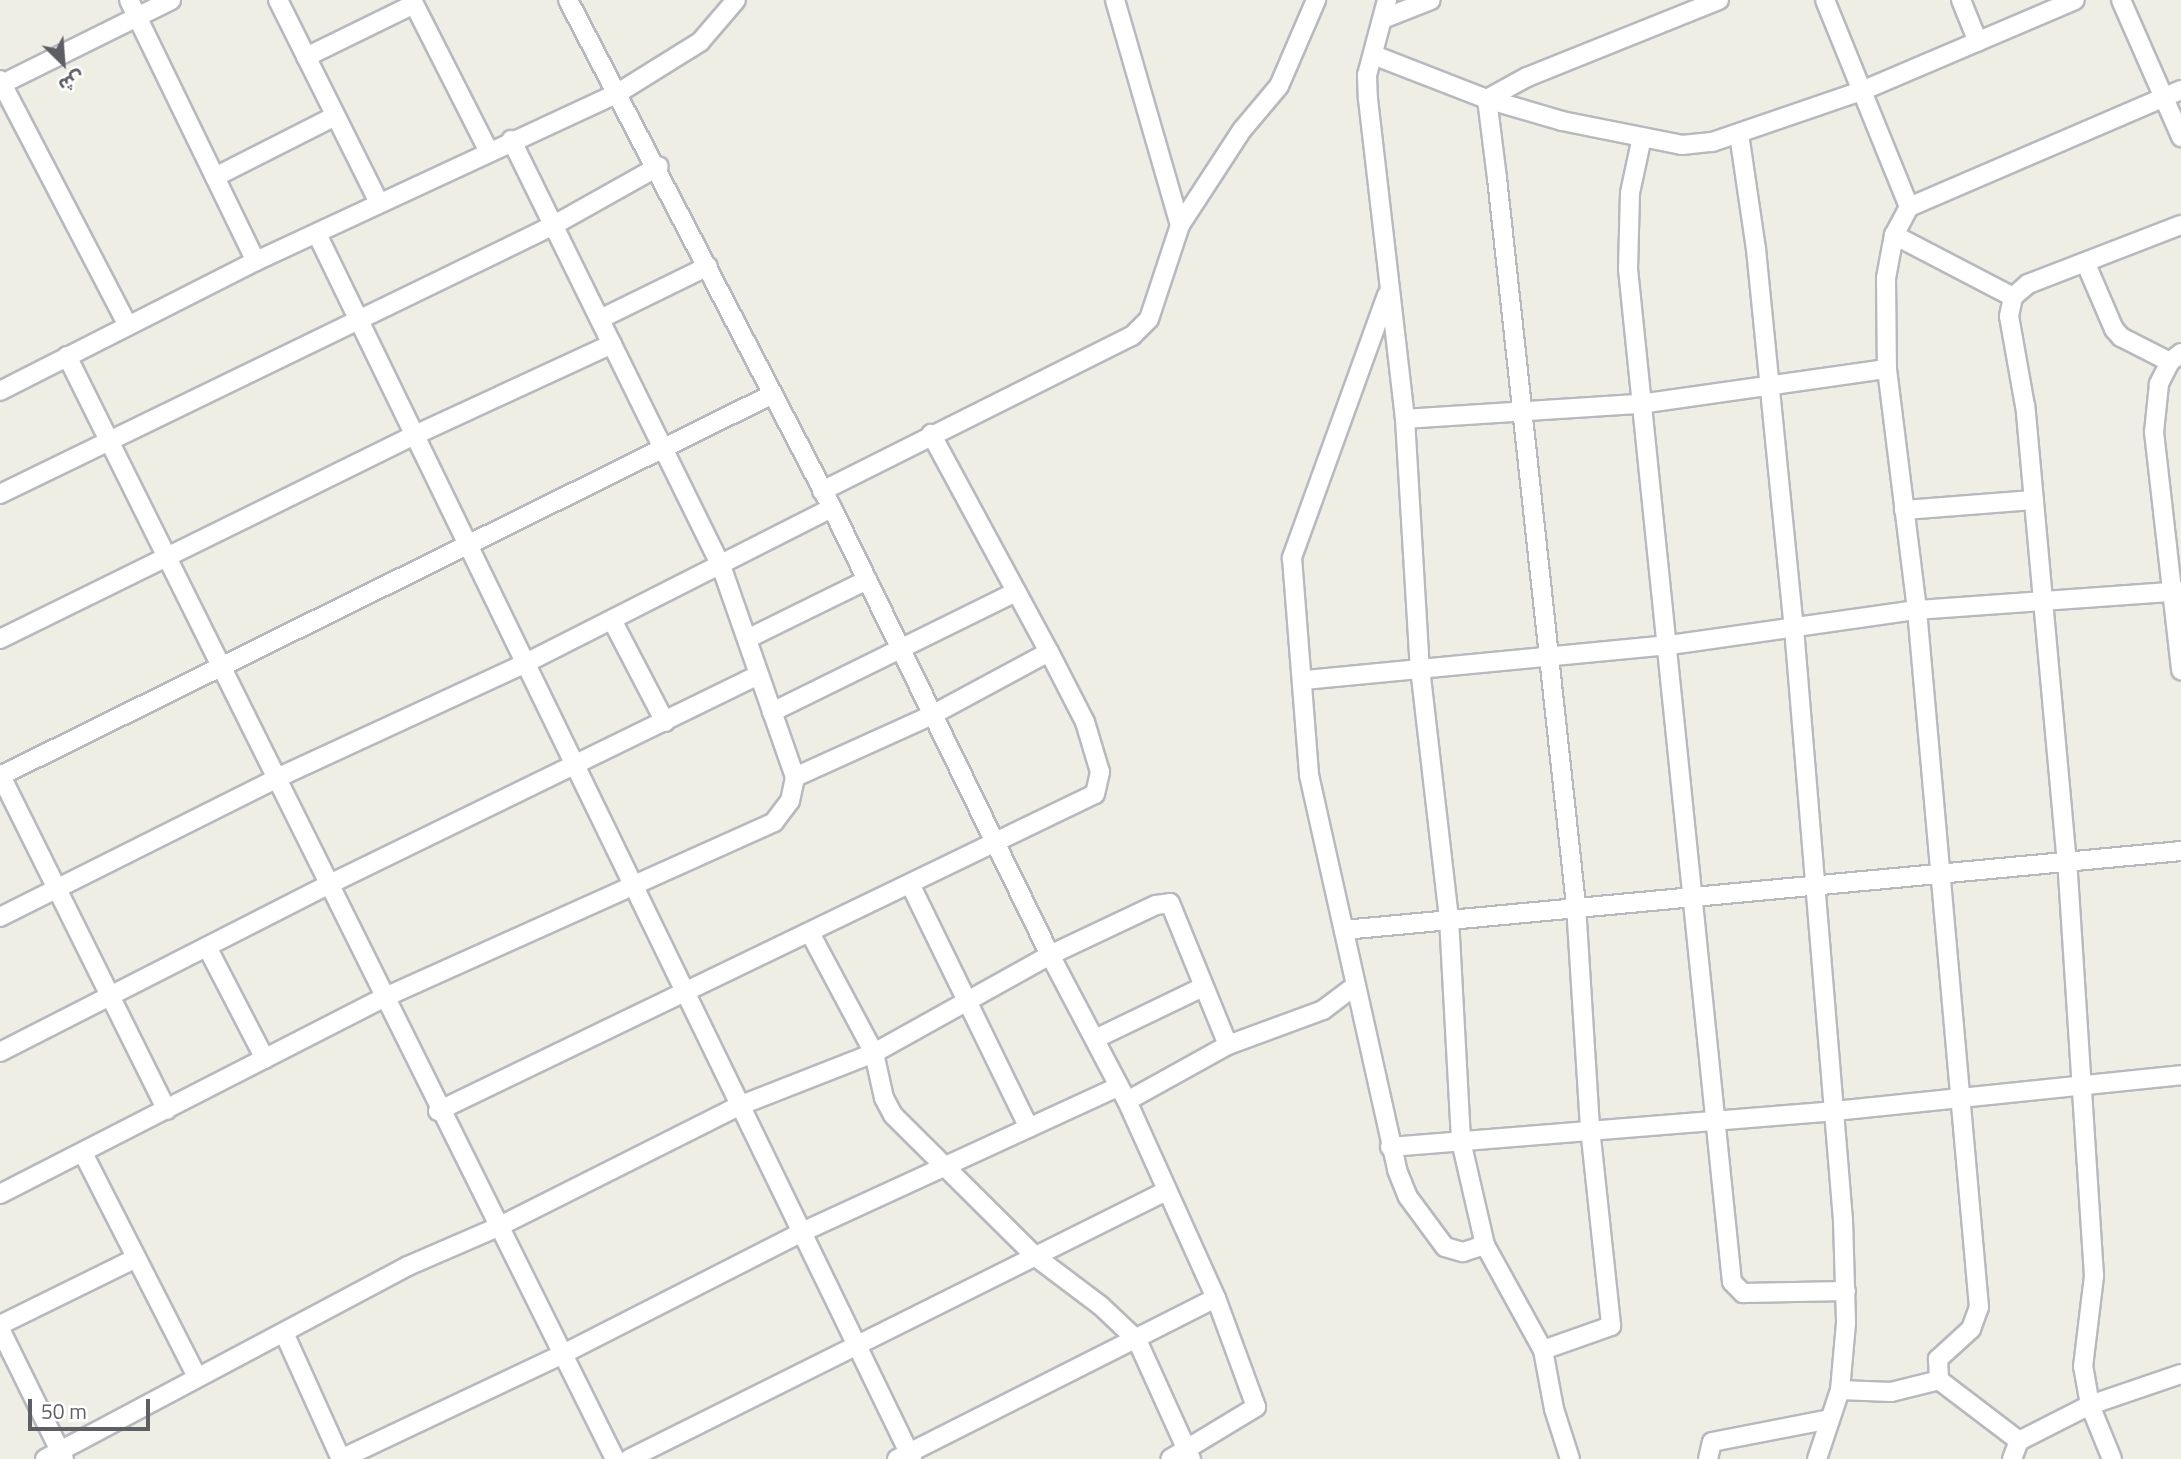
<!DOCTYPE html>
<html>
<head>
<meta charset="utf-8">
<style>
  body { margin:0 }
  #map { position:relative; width:2181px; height:1459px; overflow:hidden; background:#eeeee5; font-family:"Titillium Web","Noto Sans Arabic",sans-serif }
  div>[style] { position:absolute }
  .roads { filter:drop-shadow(2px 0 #b8b9be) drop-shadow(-2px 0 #b8b9be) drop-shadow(0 2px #b8b9be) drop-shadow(0 -2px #b8b9be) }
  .street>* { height:18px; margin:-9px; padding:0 9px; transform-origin:9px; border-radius:9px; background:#fff }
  span { translate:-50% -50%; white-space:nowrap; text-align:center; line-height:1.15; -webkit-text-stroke:5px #fff; paint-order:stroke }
  .north { position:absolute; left:28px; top:28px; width:70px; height:70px; -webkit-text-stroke:5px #fff; paint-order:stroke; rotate:155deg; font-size:19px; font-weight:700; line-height:28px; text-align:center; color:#5d5f65 }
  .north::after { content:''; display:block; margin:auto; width:24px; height:32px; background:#5d5f65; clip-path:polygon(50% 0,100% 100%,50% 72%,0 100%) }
  .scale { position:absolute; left:28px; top:1399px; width:122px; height:32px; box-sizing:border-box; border:4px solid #5d5f65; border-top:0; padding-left:9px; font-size:21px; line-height:24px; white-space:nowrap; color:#5d5f65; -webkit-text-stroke:5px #fff; paint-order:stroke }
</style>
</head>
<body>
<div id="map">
  <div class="roads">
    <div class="street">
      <i style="left:129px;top:0;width:290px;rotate:64.1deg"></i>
      <i style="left:278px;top:0;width:227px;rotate:63.5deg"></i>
      <i style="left:412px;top:0;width:168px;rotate:63.1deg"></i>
      <i style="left:568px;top:0;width:573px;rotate:62.54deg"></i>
      <i style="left:832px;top:508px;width:497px;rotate:64deg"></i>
      <i style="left:1050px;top:955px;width:165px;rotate:62.2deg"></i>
      <i style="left:1127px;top:1101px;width:216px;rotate:65.7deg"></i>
      <i style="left:1216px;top:1298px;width:116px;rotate:69.8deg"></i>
      <i style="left:1256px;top:1407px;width:100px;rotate:148.8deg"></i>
      <i style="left:1115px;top:0;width:234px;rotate:73.9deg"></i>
      <i style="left:1387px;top:0;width:78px;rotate:104.9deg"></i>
      <i style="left:1367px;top:75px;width:24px;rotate:88deg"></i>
      <i style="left:1368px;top:99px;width:322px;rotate:83.4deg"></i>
      <i style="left:1405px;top:419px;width:249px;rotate:86.6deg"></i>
      <i style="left:1420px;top:668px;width:252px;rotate:83.4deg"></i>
      <i style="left:1449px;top:918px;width:223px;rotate:86.9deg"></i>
      <i style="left:1461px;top:1141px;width:107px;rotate:77deg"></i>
      <i style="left:1485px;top:1245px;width:120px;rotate:61.1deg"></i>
      <i style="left:1543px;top:1350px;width:60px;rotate:79.4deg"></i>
      <i style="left:1554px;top:1409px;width:52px;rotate:72.3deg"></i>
      <i style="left:1719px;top:0;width:207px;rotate:158.1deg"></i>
      <i style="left:1527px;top:77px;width:46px;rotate:151.2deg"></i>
      <i style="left:1487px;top:99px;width:78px;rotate:16.3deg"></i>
      <i style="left:1562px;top:121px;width:122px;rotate:11.3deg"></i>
      <i style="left:1682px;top:145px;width:30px;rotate:-6deg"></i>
      <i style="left:1712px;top:142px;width:161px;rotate:-18.9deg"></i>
      <i style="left:1864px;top:90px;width:229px;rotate:-23.1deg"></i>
      <i style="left:1825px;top:0;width:223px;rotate:67.9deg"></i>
      <i style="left:1961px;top:0;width:45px;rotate:68deg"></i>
      <i style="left:2121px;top:0;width:150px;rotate:66.3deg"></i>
      <i style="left:1385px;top:18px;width:49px;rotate:-21.4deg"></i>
      <i style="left:1376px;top:56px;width:119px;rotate:21.2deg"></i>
      <i style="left:1487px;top:99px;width:80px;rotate:82.8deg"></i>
      <i style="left:1497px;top:178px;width:731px;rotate:83.8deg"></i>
      <i style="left:1576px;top:905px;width:223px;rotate:86.4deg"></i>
      <i style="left:1590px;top:1128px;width:199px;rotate:83.9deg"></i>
      <i style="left:1611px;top:1326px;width:72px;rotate:160.6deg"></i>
      <i style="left:306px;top:57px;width:120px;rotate:-26.1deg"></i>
      <i style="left:0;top:80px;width:277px;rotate:62.5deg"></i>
      <i style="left:0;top:85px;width:191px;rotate:-26.4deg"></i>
      <i style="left:2181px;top:90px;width:296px;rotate:156.7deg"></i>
      <i style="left:1909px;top:207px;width:32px;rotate:118deg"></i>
      <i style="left:1894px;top:235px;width:44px;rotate:100.5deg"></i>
      <i style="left:1886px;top:278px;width:91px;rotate:89.4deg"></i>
      <i style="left:1887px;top:369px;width:243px;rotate:82.9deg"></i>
      <i style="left:1917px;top:610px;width:700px;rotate:84.92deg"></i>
      <i style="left:1979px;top:1307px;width:23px;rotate:110deg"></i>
      <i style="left:1971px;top:1329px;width:45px;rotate:137.7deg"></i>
      <i style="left:1938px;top:1359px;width:21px;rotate:87deg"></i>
      <i style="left:1939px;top:1380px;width:101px;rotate:37.3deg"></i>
      <i style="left:2019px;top:1441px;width:80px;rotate:-26.9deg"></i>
      <i style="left:2090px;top:1405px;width:96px;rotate:-18.8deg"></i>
      <i style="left:1739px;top:134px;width:116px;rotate:81.6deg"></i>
      <i style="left:1756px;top:249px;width:381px;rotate:84.3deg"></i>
      <i style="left:1794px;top:628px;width:594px;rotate:85.27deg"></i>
      <i style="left:1843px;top:1220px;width:103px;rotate:88.3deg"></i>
      <i style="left:1846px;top:1323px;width:67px;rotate:95.1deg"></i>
      <i style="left:1840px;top:1390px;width:73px;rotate:108.4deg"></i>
      <i style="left:1642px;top:137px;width:57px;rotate:102.1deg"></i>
      <i style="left:1630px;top:193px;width:76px;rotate:91.5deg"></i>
      <i style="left:1628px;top:269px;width:1018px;rotate:84.14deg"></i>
      <i style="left:1732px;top:1282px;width:16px;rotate:45deg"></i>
      <i style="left:1743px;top:1293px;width:103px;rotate:-1.1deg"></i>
      <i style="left:215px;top:177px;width:135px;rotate:-26.9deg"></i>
      <i style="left:317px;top:234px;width:1362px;rotate:64.09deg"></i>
      <i style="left:1894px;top:235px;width:134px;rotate:27.5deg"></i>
      <i style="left:2086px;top:264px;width:71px;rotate:66.7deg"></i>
      <i style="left:2114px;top:329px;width:11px;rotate:49deg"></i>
      <i style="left:2121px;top:337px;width:55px;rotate:27deg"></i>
      <i style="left:1387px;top:295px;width:280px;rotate:109.9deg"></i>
      <i style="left:1292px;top:558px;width:218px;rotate:85.5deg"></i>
      <i style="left:1309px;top:775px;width:405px;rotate:77.4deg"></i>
      <i style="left:1397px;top:1170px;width:29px;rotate:68deg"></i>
      <i style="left:1408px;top:1197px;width:62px;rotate:53.5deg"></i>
      <i style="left:1445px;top:1247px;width:19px;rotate:16deg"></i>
      <i style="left:1463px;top:1252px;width:23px;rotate:-18deg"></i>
      <i style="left:600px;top:319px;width:120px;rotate:-26.1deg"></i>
      <i style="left:2181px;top:353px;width:14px;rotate:141deg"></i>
      <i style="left:2170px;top:362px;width:25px;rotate:117deg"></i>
      <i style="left:2159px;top:384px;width:48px;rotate:95.9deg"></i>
      <i style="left:2154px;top:432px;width:240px;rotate:83.5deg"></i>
      <i style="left:67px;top:356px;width:1232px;rotate:63.58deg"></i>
      <i style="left:0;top:391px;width:287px;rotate:-26.9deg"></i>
      <i style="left:256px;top:261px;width:399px;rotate:-24.9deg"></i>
      <i style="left:618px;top:93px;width:97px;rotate:-31.9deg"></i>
      <i style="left:700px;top:42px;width:55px;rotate:-49.4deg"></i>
      <i style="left:1405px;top:419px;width:235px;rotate:-3.7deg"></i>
      <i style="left:1640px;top:404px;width:249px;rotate:-8.1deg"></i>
      <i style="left:822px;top:491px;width:347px;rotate:-26.6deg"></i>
      <i style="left:1132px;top:336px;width:24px;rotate:-45deg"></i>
      <i style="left:1149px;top:319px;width:99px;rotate:-71.7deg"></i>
      <i style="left:1180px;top:225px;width:113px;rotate:-56.9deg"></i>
      <i style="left:1242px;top:130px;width:57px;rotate:-49.9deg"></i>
      <i style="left:1279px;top:86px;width:94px;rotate:-66.7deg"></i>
      <i style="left:0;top:494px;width:616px;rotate:-25.9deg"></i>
      <i style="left:554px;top:225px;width:120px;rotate:-29.3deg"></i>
      <i style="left:1904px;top:510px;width:130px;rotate:-4.4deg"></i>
      <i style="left:612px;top:620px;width:115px;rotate:62.5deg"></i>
      <i style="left:0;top:639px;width:462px;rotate:-26.2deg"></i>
      <i style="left:415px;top:435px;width:217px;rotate:-24.8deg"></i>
      <i style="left:747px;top:639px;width:134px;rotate:-26.2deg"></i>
      <i style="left:1305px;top:680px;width:367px;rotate:-5.5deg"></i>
      <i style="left:1670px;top:645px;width:249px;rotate:-8.1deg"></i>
      <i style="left:1917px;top:610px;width:265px;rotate:-4.1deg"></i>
      <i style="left:772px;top:712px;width:272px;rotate:-26.2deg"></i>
      <i style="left:0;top:774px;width:375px;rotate:63.6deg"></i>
      <i style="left:0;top:776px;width:862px;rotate:-26.3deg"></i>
      <i style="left:795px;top:777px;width:150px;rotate:-24.3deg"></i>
      <i style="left:932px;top:715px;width:133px;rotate:-28.3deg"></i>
      <i style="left:1049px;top:652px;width:248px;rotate:-118.4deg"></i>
      <i style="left:911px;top:886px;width:269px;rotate:64deg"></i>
      <i style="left:0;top:917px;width:310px;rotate:-26.6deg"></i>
      <i style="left:277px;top:778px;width:274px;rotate:-24.8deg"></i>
      <i style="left:526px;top:663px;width:343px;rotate:-26.9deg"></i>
      <i style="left:1344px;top:930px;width:841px;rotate:-5.39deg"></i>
      <i style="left:810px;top:933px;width:136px;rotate:61.9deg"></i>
      <i style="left:874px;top:1053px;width:46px;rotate:77.5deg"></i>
      <i style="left:884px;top:1098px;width:19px;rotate:62deg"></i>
      <i style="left:893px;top:1115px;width:202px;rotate:44.8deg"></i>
      <i style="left:1036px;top:1257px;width:81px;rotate:37deg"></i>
      <i style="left:1101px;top:1306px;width:50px;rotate:43.4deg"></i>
      <i style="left:1137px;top:1340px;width:131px;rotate:65.6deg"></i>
      <i style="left:207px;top:947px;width:126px;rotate:62.6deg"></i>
      <i style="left:1095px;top:1039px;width:120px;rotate:-25.7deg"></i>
      <i style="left:0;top:1052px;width:370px;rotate:-27deg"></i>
      <i style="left:330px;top:884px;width:477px;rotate:-26deg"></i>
      <i style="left:1127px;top:1101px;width:115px;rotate:-29deg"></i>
      <i style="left:1228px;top:1045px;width:101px;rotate:-20.2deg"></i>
      <i style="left:1323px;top:1010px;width:40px;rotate:-37deg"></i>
      <i style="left:438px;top:1111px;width:729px;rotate:-25.76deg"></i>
      <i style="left:1095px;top:794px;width:23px;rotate:-77deg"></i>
      <i style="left:1100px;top:772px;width:52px;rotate:-106.7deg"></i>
      <i style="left:1085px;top:722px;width:79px;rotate:-117.2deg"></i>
      <i style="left:1390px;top:1147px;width:445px;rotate:-4.6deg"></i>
      <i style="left:1834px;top:1111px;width:349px;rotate:-5.9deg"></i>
      <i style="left:83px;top:1153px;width:251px;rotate:63deg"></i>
      <i style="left:0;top:1194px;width:430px;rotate:-27.1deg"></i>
      <i style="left:383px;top:998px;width:429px;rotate:-24.2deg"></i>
      <i style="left:774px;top:822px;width:26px;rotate:-53deg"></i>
      <i style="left:790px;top:801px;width:25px;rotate:-78deg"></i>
      <i style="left:795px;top:777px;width:224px;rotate:-109.3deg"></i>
      <i style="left:721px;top:566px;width:475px;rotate:-116.2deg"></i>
      <i style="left:0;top:1325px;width:152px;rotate:-26.2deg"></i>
      <i style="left:0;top:1329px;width:145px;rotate:63.8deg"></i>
      <i style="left:285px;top:1335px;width:136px;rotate:65.7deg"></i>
      <i style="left:341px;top:1459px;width:243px;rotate:-25.3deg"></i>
      <i style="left:561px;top:1355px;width:268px;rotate:-27deg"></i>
      <i style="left:800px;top:1233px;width:351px;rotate:-24.7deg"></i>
      <i style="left:1840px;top:1390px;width:51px;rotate:2.2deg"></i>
      <i style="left:1891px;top:1392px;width:49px;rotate:-14deg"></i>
      <i style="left:45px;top:1459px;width:411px;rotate:-28deg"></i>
      <i style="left:408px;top:1266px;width:96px;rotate:-23.4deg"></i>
      <i style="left:496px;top:1228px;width:274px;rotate:-26.7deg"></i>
      <i style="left:741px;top:1105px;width:143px;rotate:-21.4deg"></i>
      <i style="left:874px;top:1053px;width:201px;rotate:-29.1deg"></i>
      <i style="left:1050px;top:955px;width:117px;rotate:-25.3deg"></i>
      <i style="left:1156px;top:905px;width:14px;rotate:-8deg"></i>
      <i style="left:1170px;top:903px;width:153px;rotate:67.8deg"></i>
      <i style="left:629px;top:1459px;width:600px;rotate:-26.52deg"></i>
      <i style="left:897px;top:1459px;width:357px;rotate:-26.8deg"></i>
      <i style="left:1708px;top:1459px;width:17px;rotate:-77deg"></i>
      <i style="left:1712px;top:1442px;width:120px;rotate:-11deg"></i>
      <i style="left:2012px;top:1459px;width:19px;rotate:-69deg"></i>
      <i style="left:2112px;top:1459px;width:58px;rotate:-112.2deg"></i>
      <i style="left:2090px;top:1405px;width:39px;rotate:-100deg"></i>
      <i style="left:2083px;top:1367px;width:92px;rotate:-83.1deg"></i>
      <i style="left:2094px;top:1276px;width:413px;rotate:-93.7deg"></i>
      <i style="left:2067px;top:864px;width:460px;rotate:-95.2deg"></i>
      <i style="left:2025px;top:406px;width:91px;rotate:-100.1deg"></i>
      <i style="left:2009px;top:316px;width:19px;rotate:-78deg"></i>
      <i style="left:2013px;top:297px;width:20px;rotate:-41deg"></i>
      <i style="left:2028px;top:284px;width:164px;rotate:-21.1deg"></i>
    </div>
  </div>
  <div class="north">ش</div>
  <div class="scale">50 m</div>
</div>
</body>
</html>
